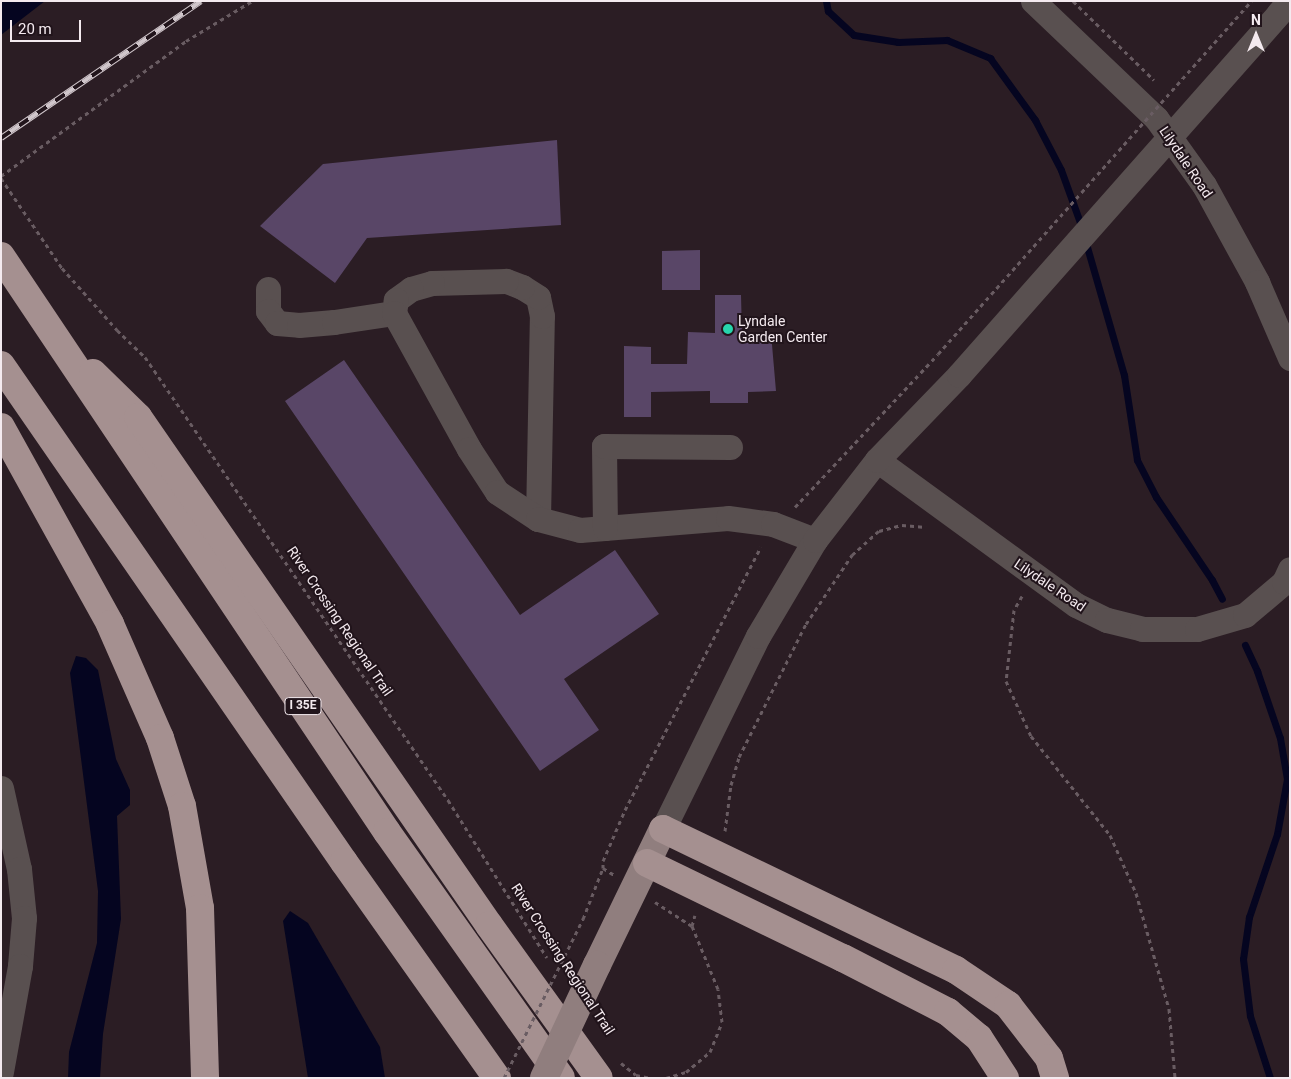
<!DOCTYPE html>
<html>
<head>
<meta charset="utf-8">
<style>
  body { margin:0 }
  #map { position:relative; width:1291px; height:1079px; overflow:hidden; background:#2b1d24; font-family:Roboto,sans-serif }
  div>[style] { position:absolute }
  .water>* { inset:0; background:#050520 }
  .stream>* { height:7px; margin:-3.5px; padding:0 3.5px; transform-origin:3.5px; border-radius:3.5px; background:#050520 }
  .building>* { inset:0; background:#594667 }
  .path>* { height:3px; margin-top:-1.5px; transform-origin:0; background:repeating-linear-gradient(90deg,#695c62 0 4px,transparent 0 8px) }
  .minor>* { height:25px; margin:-12.5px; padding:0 12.5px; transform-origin:12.5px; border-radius:12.5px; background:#595050 }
  .major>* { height:28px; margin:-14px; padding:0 14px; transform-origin:14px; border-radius:14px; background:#907e7e }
  .highway>* { height:28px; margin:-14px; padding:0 14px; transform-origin:14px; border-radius:14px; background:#a59090 }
  .rail>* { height:5.5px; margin-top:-2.75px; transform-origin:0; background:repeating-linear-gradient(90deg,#21141b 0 11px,#d0c6cb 0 22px); box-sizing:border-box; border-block:1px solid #d0c6cb }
  .path-bridge>* { height:3px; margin-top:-1.5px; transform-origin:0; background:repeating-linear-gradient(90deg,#695c62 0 4px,transparent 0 8px) }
  .minor-bridge>* { height:25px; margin:-12.5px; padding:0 12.5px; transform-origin:12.5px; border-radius:12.5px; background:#595050 }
  .major-bridge>* { height:28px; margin:-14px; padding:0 14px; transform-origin:14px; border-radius:14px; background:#907e7e }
  .dots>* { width:14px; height:14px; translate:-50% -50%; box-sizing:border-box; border:2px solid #21141b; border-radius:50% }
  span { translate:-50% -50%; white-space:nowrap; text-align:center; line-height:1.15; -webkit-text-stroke:4px #21141b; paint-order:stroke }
  .shield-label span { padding:1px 4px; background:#21141b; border:1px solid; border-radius:4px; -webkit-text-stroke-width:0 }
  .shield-label { font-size:12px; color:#f4eaef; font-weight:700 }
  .street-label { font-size:14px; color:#f4eaef }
  .poi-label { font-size:14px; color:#f4eaef }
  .left { translate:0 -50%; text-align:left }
  .frame { position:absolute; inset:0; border:2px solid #f4eaef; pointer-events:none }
  .north { position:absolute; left:1231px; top:10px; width:50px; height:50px; -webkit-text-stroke:4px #21141b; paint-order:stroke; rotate:0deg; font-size:14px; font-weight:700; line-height:20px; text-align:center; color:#f4eaef }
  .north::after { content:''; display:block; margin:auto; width:18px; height:22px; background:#f4eaef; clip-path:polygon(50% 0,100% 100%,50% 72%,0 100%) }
  .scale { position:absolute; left:10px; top:20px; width:71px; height:22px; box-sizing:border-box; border:2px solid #f4eaef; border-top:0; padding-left:6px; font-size:15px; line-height:18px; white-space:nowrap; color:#f4eaef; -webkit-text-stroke:4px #21141b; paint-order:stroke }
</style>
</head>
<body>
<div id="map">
  <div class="water">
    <i style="clip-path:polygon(1px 1px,45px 1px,1px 35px)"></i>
    <i style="clip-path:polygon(76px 656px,86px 658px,98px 670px,116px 759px,130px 790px,130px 805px,117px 816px,121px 919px,103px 1034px,100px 1078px,68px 1078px,69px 1052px,97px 943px,98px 891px,70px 673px)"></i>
    <i style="clip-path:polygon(290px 911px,308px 923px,380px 1047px,385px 1078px,308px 1078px,283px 921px)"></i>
  </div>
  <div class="stream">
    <i style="left:826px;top:1px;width:10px;rotate:79deg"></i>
    <i style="left:828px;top:11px;width:35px;rotate:43deg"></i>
    <i style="left:854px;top:35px;width:45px;rotate:9deg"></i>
    <i style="left:898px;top:42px;width:49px;rotate:-2.3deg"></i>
    <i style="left:947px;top:40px;width:47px;rotate:22.7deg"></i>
    <i style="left:990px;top:58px;width:77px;rotate:54deg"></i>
    <i style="left:1035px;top:120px;width:56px;rotate:62.5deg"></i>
    <i style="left:1061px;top:170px;width:62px;rotate:70.1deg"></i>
    <i style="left:1085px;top:240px;width:141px;rotate:73.9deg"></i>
    <i style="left:1124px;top:375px;width:86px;rotate:81.3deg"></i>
    <i style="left:1137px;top:460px;width:42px;rotate:62.8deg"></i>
    <i style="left:1156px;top:497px;width:100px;rotate:56deg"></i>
    <i style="left:1212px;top:580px;width:21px;rotate:62deg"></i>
    <i style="left:1245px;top:645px;width:29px;rotate:65deg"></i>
    <i style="left:1257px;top:671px;width:71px;rotate:71.1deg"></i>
    <i style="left:1280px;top:738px;width:42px;rotate:80.3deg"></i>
    <i style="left:1287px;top:779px;width:56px;rotate:100.3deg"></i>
    <i style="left:1277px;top:834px;width:88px;rotate:108.6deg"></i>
    <i style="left:1249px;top:917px;width:42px;rotate:98.1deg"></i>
    <i style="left:1243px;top:959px;width:57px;rotate:83deg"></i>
    <i style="left:1250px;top:1016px;width:65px;rotate:72.1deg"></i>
  </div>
  <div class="building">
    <i style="clip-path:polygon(557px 140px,561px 225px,367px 238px,335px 283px,260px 226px,323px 164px)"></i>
    <i style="clip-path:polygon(700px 250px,700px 290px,662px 290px,662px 251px)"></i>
    <i style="clip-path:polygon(715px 295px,741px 295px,742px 334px,771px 333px,776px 391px,748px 392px,748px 403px,710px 403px,710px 391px,651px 392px,651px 417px,624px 417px,624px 346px,651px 347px,651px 364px,687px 364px,688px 332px,715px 333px)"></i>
    <i style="clip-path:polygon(344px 360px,520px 615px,615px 550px,659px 614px,564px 679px,599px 730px,540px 771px,285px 401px)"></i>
  </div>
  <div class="path">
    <i style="left:1073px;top:1px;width:113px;rotate:44.3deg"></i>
    <i style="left:1px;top:176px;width:229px;rotate:-36.1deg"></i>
    <i style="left:186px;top:41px;width:77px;rotate:-31.2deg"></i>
    <i style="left:1px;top:178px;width:109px;rotate:55.9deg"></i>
    <i style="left:62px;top:268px;width:83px;rotate:48.4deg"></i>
    <i style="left:117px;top:330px;width:39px;rotate:44deg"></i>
    <i style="left:145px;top:357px;width:537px;rotate:55.63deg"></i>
    <i style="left:448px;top:800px;width:186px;rotate:57.9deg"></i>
    <i style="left:795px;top:507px;width:209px;rotate:-46.9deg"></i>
    <i style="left:1022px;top:596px;width:16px;rotate:120deg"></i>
    <i style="left:1014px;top:610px;width:71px;rotate:96.4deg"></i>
    <i style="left:1006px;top:681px;width:60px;rotate:65.6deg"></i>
    <i style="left:1031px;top:736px;width:127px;rotate:51.4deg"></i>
    <i style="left:1110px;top:835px;width:64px;rotate:65.9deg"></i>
    <i style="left:1136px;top:893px;width:121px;rotate:74.1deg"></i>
    <i style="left:1169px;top:1009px;width:69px;rotate:85deg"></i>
    <i style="left:725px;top:831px;width:46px;rotate:-82.6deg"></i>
    <i style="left:731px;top:785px;width:29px;rotate:-74deg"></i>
    <i style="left:739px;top:757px;width:149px;rotate:-63.3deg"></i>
    <i style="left:806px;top:624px;width:83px;rotate:-56.3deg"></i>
    <i style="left:852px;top:555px;width:36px;rotate:-42deg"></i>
    <i style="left:879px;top:531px;width:24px;rotate:-15deg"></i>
    <i style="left:902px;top:525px;width:24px;rotate:5deg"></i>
    <i style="left:603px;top:868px;width:13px;rotate:32deg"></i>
    <i style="left:655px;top:902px;width:44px;rotate:33deg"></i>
    <i style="left:583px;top:919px;width:55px;rotate:-68.6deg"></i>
    <i style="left:603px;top:868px;width:7px;rotate:-90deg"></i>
    <i style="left:603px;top:861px;width:56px;rotate:-66.7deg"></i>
    <i style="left:625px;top:810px;width:296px;rotate:-62.7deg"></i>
    <i style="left:621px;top:1063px;width:19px;rotate:39deg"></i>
    <i style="left:636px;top:1075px;width:15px;rotate:11deg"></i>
    <i style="left:666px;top:1078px;width:21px;rotate:-17deg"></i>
    <i style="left:686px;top:1072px;width:31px;rotate:-40deg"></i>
    <i style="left:710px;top:1052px;width:32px;rotate:-68deg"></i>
    <i style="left:722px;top:1022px;width:33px;rotate:-97deg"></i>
    <i style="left:718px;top:989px;width:68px;rotate:-112.4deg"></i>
    <i style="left:692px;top:926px;width:11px;rotate:-75deg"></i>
  </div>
  <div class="minor">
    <i style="left:1033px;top:1px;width:170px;rotate:43.6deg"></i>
    <i style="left:1156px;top:118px;width:82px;rotate:54.4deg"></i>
    <i style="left:1204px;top:185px;width:111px;rotate:61.3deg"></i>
    <i style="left:1257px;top:282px;width:83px;rotate:66.5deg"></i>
    <i style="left:1278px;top:14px;width:17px;rotate:-50deg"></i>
    <i style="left:268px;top:289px;width:22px;rotate:90deg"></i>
    <i style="left:268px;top:311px;width:15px;rotate:53deg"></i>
    <i style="left:277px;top:323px;width:22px;rotate:5deg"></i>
    <i style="left:299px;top:325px;width:35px;rotate:-5deg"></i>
    <i style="left:334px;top:322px;width:61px;rotate:-8.5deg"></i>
    <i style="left:877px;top:460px;width:246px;rotate:36.1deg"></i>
    <i style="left:1076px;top:605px;width:34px;rotate:26deg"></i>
    <i style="left:1107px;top:620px;width:36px;rotate:14deg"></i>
    <i style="left:1142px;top:629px;width:55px"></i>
    <i style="left:1197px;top:629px;width:50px;rotate:-16.3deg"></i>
    <i style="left:1245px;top:615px;width:51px;rotate:-40.2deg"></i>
    <i style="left:1284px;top:582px;width:14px;rotate:-65deg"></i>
    <i style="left:538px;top:519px;width:203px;rotate:-88.9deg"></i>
    <i style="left:542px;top:316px;width:19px;rotate:-102deg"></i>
    <i style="left:538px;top:297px;width:19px;rotate:-148deg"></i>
    <i style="left:522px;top:287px;width:17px;rotate:-159deg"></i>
    <i style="left:506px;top:281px;width:74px;rotate:178.5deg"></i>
    <i style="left:432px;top:283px;width:22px;rotate:164deg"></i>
    <i style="left:411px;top:289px;width:19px;rotate:144deg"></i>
    <i style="left:396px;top:300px;width:13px;rotate:99deg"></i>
    <i style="left:394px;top:313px;width:155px;rotate:61.1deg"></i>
    <i style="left:469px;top:449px;width:51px;rotate:56.9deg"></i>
    <i style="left:497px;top:492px;width:49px;rotate:33.4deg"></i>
    <i style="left:538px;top:519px;width:43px;rotate:14.7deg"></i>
    <i style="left:580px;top:530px;width:148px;rotate:-4.6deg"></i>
    <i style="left:728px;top:518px;width:45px;rotate:7.6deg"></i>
    <i style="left:773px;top:524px;width:45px;rotate:20.9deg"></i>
    <i style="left:605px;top:528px;width:82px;rotate:-90.7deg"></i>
    <i style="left:604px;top:446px;width:126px;rotate:0.5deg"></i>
    <i style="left:1px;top:788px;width:83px;rotate:77.5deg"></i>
    <i style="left:19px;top:869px;width:49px;rotate:84.2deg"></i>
    <i style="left:24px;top:918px;width:48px;rotate:94.8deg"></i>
    <i style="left:20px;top:966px;width:108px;rotate:100.2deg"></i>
    <i style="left:663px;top:829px;width:215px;rotate:-63.8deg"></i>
    <i style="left:758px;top:636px;width:112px;rotate:-59.3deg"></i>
    <i style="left:815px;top:540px;width:101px;rotate:-52.2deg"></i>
    <i style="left:877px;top:460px;width:118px;rotate:-46deg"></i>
  </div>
  <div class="major">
    <i style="left:597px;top:965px;width:151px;rotate:-64.1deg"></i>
  </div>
  <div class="highway">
    <i style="left:1px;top:256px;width:693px;rotate:56.17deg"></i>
    <i style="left:387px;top:832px;width:301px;rotate:54.7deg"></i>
    <i style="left:1px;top:365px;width:604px;rotate:55.39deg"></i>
    <i style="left:344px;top:862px;width:265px;rotate:54.7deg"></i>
    <i style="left:93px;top:373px;width:63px;rotate:44.4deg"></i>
    <i style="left:138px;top:417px;width:617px;rotate:55.36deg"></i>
    <i style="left:489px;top:925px;width:188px;rotate:54.3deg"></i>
    <i style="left:1px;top:427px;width:225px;rotate:61deg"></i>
    <i style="left:110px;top:624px;width:124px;rotate:66.3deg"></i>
    <i style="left:160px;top:738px;width:71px;rotate:72.1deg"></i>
    <i style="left:182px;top:806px;width:104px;rotate:80deg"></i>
    <i style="left:200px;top:908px;width:170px;rotate:88.3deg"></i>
    <i style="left:663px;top:829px;width:325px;rotate:25.7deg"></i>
    <i style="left:956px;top:970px;width:63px;rotate:33.9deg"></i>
    <i style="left:1008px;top:1005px;width:67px;rotate:52.3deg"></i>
    <i style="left:1049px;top:1058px;width:21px;rotate:73deg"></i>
    <i style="left:647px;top:863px;width:218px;rotate:25.9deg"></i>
    <i style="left:843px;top:958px;width:118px;rotate:27.2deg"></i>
    <i style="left:948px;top:1012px;width:40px;rotate:40deg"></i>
    <i style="left:979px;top:1038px;width:48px;rotate:57deg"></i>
  </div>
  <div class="rail">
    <i style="left:1px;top:138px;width:242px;rotate:-34.4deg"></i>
  </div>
  <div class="path-bridge">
    <i style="left:938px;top:354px;width:472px;rotate:-48.4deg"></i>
    <i style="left:504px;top:1078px;width:178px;rotate:-63.6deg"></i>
  </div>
  <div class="minor-bridge">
    <i style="left:959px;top:375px;width:482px;rotate:-48.5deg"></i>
  </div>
  <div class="major-bridge">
    <i style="left:544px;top:1078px;width:125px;rotate:-64.9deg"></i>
  </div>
  <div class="dots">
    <i style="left:728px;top:329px;background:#27d5ad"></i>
  </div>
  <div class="shield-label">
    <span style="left:303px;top:706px">I 35E</span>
  </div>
  <div class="street-label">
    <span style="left:1186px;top:162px;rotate:56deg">Lilydale Road</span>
    <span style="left:1050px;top:585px;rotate:34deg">Lilydale Road</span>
    <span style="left:340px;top:621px;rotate:56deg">River Crossing Regional Trail</span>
    <span style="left:563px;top:959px;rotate:57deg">River Crossing Regional Trail</span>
  </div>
  <div class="poi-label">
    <span class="left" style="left:738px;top:329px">Lyndale<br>Garden Center</span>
  </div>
  <div class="frame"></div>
  <div class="north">N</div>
  <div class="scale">20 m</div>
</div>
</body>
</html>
